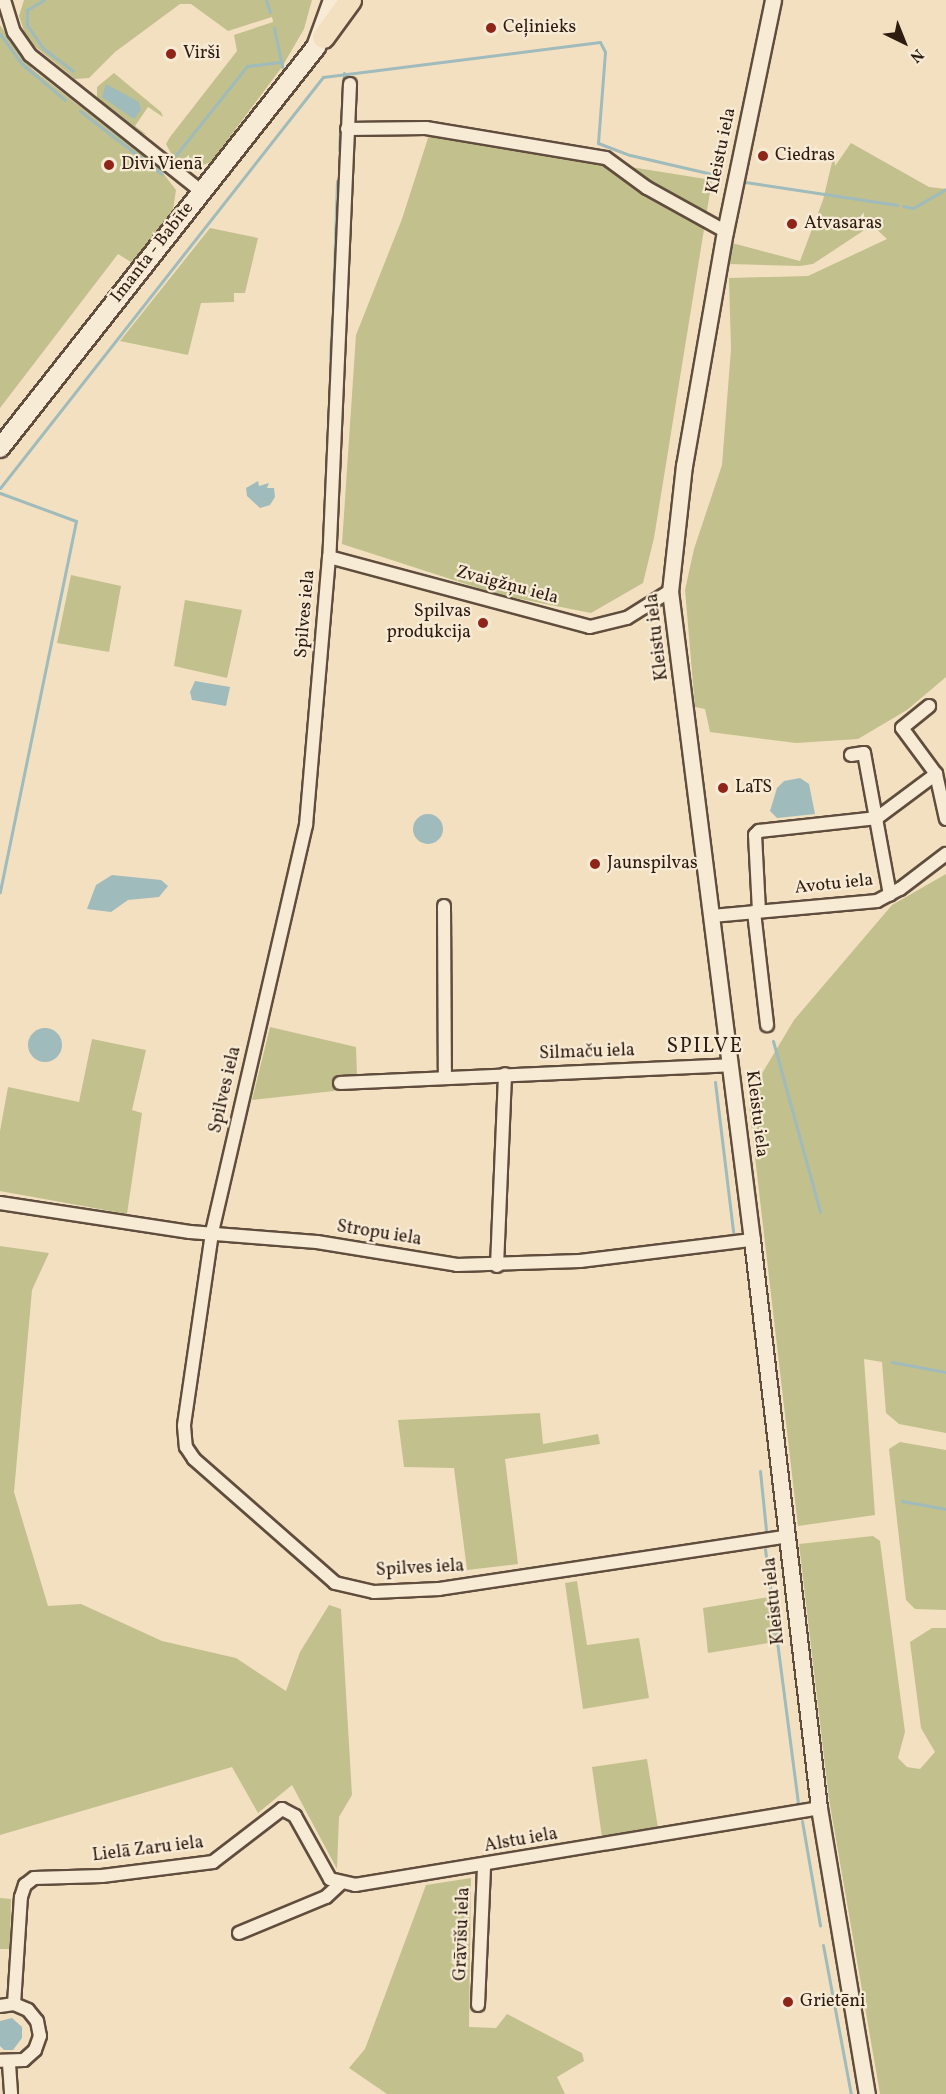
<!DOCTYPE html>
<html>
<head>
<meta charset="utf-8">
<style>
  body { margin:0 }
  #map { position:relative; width:946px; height:2094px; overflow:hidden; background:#f3e0c0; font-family:Vollkorn,serif }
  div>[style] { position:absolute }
  .green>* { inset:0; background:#c2c08d }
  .water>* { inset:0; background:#9fbbbb }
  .round { border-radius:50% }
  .stream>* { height:3px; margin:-1.5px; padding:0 1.5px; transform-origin:1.5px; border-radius:1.5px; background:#9fbbbb }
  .roads { filter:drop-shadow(2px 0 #604d3d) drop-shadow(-2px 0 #604d3d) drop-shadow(0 2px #604d3d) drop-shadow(0 -2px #604d3d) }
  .minor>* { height:12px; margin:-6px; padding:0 6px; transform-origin:6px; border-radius:6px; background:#f7ebd6 }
  .tertiary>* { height:15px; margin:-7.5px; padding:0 7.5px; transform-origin:7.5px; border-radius:7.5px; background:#f7ebd6 }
  .secondary>* { height:18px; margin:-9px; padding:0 9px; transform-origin:9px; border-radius:9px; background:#f7ebd6 }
  .trunk>* { height:21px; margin:-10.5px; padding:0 10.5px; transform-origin:10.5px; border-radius:10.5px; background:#f3e0c0 }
  .dots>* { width:16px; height:16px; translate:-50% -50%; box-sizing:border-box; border:3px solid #f7ebd6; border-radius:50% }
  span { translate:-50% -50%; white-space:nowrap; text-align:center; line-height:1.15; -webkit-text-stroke:4.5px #f7ebd6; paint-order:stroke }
  .poi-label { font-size:18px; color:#2f1c11 }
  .left { translate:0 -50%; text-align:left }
  .right { translate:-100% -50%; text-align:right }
  .street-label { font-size:18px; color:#2f1c11 }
  .quarter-label { font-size:21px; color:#2f1c11; letter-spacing:1.5px }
  .north { position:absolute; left:874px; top:12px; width:60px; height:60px; -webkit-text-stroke:4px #f7ebd6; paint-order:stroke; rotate:137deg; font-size:16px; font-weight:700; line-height:24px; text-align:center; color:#2f1c11 }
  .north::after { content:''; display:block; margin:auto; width:21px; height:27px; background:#2f1c11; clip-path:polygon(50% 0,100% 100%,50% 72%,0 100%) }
</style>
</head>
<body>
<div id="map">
  <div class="green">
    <i style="clip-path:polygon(24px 0,312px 0,304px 29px,282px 67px,211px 162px,197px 167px,174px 159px,166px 144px,170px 137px,237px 51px,234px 35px,273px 22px,272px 17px,228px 31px,191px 4px,180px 4px,115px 52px,89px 78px,75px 79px,27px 40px,19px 16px)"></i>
    <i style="clip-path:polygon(0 25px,32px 69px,159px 168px,176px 190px,173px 210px,134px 264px,118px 254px,0 408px)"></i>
    <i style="clip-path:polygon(114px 73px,161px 112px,163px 117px,148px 107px,135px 126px,147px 135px,133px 129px,97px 99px,97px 87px)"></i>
    <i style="clip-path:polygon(429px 135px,712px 180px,654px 538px,643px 583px,591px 613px,500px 595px,342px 544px,356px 335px,402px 219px)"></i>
    <i style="clip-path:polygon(851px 143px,929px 187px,946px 189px,946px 677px,907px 710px,858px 739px,796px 743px,710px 732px,705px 709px,695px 707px,685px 590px,694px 549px,722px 465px,731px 349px,729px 278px,808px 276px,887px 239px,872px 225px,813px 264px,800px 266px,730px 264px,730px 250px,732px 243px,800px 261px,823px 200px,834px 154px,835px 166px)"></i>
    <i style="clip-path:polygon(210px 228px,258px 238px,245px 293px,234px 293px,234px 302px,201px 303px,188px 355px,120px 341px)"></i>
    <i style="clip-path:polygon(71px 575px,121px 586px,109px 652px,57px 643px)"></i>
    <i style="clip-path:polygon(185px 600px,242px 610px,227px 678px,174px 666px)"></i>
    <i style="clip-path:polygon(946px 874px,946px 1433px,899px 1424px,886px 1413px,882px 1362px,864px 1359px,875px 1515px,798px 1526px,748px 1097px,794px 1020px,892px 905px)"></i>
    <i style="clip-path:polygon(270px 1027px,356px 1047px,357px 1076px,334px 1077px,334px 1091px,252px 1100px)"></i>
    <i style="clip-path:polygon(92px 1039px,146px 1050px,132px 1110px,142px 1113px,127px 1214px,0 1191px,0 1131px,8px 1087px,79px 1102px)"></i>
    <i style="clip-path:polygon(0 1246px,49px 1253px,32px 1290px,14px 1492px,48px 1606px,81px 1604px,162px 1641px,236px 1658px,286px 1691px,300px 1652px,329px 1605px,341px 1609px,352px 1795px,339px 1817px,337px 1869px,292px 1785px,258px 1813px,232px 1767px,0 1835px)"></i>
    <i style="clip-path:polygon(540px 1413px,543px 1444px,598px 1434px,600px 1444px,505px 1459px,518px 1564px,467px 1570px,454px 1468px,404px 1467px,398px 1420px)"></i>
    <i style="clip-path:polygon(900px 1442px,946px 1450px,946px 1610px,915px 1609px,906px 1600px,889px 1449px)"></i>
    <i style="clip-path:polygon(873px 1536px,880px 1541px,905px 1732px,898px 1758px,907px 1767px,920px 1769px,935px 1752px,921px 1728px,910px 1642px,932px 1628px,946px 1628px,946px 2094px,880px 2094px,829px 1799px,799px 1544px)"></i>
    <i style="clip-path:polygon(577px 1581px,587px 1645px,639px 1638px,649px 1698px,583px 1709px,565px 1583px)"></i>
    <i style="clip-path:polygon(775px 1596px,781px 1641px,708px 1653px,703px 1608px)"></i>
    <i style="clip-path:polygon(647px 1759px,658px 1828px,602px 1837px,592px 1767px)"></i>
    <i style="clip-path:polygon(471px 1878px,469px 2027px,496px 2028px,507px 2014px,582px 2053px,584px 2061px,557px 2077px,565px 2094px,387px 2094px,349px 2068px,365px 2049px,426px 1885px)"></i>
    <i style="clip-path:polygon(0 1898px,11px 1899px,10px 1949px,0 1949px)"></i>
  </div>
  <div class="water">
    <i style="clip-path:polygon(106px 84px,139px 102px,141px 110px,134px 119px,102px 97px)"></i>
    <i style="clip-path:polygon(258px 481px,259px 486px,269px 483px,267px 488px,274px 488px,275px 497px,270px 505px,260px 508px,247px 496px,246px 488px)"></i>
    <i style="clip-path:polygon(195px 681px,230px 687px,226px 706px,192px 700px,190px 692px)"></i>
    <i style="clip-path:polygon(800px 778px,809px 784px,815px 814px,777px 818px,770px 811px,777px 788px,784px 781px)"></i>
    <i class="round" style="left:413px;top:814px;width:30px;height:30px"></i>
    <i style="clip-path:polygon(112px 875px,161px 880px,168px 886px,159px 897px,128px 900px,111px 912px,87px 909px,96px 885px)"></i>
    <i class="round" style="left:28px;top:1028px;width:34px;height:34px"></i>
    <i style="clip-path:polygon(12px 2018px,22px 2027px,22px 2038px,13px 2050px,4px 2050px,0 2046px,0 2021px)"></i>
  </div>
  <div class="stream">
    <i style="left:44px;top:0;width:20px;rotate:150deg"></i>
    <i style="left:27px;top:10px;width:15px;rotate:90deg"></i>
    <i style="left:27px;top:25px;width:29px;rotate:55deg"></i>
    <i style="left:44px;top:49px;width:36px;rotate:37deg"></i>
    <i style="left:266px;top:0;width:13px;rotate:72deg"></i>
    <i style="left:274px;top:28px;width:40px;rotate:78deg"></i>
    <i style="left:0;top:34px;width:37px;rotate:54deg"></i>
    <i style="left:22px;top:64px;width:56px;rotate:39.9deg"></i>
    <i style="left:80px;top:111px;width:103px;rotate:37.5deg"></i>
    <i style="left:341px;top:118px;width:45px;rotate:-86.2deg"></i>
    <i style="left:339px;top:150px;width:21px;rotate:-87deg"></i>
    <i style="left:176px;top:155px;width:114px;rotate:-51.4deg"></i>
    <i style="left:247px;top:66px;width:35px;rotate:-7deg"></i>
    <i style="left:745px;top:182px;width:154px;rotate:8.6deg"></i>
    <i style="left:903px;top:206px;width:10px;rotate:11deg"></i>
    <i style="left:913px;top:208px;width:38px;rotate:-30deg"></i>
    <i style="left:333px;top:301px;width:120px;rotate:-88.1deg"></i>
    <i style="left:330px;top:358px;width:38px;rotate:-87deg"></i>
    <i style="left:0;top:488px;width:523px;rotate:-51.84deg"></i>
    <i style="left:323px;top:77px;width:279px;rotate:-7.2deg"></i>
    <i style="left:600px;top:42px;width:11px;rotate:63deg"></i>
    <i style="left:605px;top:52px;width:91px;rotate:94.4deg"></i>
    <i style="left:598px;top:143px;width:34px;rotate:21deg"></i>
    <i style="left:630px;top:155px;width:93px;rotate:13deg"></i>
    <i style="left:0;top:493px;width:81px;rotate:20.2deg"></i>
    <i style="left:76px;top:521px;width:379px;rotate:101.6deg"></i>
    <i style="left:773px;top:1041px;width:177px;rotate:74.6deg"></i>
    <i style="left:715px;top:1082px;width:157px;rotate:83.1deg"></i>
    <i style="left:892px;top:1362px;width:55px;rotate:10.5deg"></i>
    <i style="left:760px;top:1471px;width:59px;rotate:84.2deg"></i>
    <i style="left:902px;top:1501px;width:45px;rotate:10.3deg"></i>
    <i style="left:765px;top:1549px;width:255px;rotate:82.6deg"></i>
    <i style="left:802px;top:1821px;width:106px;rotate:80.2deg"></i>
    <i style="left:823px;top:1945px;width:152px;rotate:79.4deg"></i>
  </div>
  <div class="roads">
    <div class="minor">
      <i style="left:4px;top:0;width:34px;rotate:73deg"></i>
      <i style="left:14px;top:32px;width:28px;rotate:55deg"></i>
      <i style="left:30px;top:55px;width:218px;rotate:38.5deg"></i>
      <i style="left:350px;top:84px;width:473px;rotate:92.5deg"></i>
      <i style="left:329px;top:557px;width:269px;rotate:94.9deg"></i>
      <i style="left:306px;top:825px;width:419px;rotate:103deg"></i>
      <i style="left:212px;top:1233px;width:195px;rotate:98.3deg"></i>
      <i style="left:184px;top:1426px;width:21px;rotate:85deg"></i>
      <i style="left:186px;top:1447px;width:14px;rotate:56deg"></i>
      <i style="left:194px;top:1459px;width:188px;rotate:41.3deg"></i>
      <i style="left:335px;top:1583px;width:40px;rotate:13deg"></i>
      <i style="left:374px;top:1592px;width:65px;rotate:-2.6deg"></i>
      <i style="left:439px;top:1589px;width:353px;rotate:-8.6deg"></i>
      <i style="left:347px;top:129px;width:79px;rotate:-0.7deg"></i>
      <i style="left:426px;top:128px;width:182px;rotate:9.5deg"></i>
      <i style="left:606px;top:158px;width:51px;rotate:36.2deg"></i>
      <i style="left:647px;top:188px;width:89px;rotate:28.9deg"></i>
      <i style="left:329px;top:557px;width:270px;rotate:15deg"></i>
      <i style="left:590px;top:627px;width:38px;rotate:-14deg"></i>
      <i style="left:627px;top:618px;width:51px;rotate:-32.1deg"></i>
      <i style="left:851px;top:755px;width:13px;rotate:-9deg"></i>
      <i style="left:864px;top:753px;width:144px;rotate:79.6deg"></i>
      <i style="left:936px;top:774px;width:46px;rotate:77.5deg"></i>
      <i style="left:444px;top:906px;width:170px;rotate:89.7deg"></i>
      <i style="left:759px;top:911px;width:76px;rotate:-93deg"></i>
      <i style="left:755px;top:835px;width:6px;rotate:-45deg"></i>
      <i style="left:759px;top:831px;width:119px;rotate:-6.3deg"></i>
      <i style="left:877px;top:818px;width:74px;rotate:-36.7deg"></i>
      <i style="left:936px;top:774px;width:57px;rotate:-126.5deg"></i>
      <i style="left:902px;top:728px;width:35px;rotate:-39deg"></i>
      <i style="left:754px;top:912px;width:114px;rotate:83.4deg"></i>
      <i style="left:712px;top:916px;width:166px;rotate:-5.2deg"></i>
      <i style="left:877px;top:901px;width:26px;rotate:-28deg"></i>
      <i style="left:900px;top:889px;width:58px;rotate:-37.3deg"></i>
      <i style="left:340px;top:1083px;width:390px;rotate:-2.6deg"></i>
      <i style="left:0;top:1203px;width:192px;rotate:8.7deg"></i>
      <i style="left:190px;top:1232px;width:127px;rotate:4.5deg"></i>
      <i style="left:317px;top:1242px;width:142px;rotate:9.3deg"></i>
      <i style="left:457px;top:1265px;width:123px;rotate:-1.9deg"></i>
      <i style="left:580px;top:1261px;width:173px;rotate:-7deg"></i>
      <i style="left:497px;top:1266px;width:192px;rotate:-87.6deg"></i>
      <i style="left:239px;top:1933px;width:94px;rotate:-22.5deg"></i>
      <i style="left:326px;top:1897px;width:19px;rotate:-43deg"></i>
      <i style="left:14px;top:2004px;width:107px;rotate:-86.3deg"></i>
      <i style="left:21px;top:1897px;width:13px;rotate:-72deg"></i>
      <i style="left:25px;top:1885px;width:11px;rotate:-38deg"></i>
      <i style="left:34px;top:1878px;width:68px;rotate:-1.7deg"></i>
      <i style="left:102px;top:1876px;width:112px;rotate:-7.2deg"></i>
      <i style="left:213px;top:1862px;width:87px;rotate:-37.5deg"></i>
      <i style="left:282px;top:1809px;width:15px;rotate:28deg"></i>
      <i style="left:295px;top:1816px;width:72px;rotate:60.9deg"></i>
      <i style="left:330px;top:1879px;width:26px;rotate:13deg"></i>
      <i style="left:355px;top:1885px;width:470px;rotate:-9.4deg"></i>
      <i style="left:478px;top:2005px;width:140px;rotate:-87.5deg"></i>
      <i style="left:0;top:2006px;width:14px;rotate:-8deg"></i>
      <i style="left:14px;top:2004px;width:15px;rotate:23deg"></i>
      <i style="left:28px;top:2010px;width:14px;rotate:51deg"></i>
      <i style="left:37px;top:2021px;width:15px;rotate:79deg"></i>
      <i style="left:40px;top:2036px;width:15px;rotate:110deg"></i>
      <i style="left:35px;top:2050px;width:15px;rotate:138deg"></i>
      <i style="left:24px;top:2060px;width:24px;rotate:178deg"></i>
      <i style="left:9px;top:2064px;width:30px;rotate:86deg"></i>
    </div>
    <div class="tertiary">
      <i style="left:773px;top:0;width:236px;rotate:101.7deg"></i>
      <i style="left:725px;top:231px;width:238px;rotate:99.9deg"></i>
      <i style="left:684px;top:465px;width:127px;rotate:96.3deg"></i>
      <i style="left:670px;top:591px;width:654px;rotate:82.8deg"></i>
      <i style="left:752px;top:1240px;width:572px;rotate:83.27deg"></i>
      <i style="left:819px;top:1808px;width:290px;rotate:80.5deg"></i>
    </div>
    <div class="secondary">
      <i style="left:0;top:448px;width:511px;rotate:-51.76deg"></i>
      <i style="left:316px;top:47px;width:50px;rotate:-70.1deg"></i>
    </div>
    <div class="trunk">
      <i style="left:323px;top:37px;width:46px;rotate:-53.9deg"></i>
    </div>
  </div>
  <div class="dots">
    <i style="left:491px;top:28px;background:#8f2418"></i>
    <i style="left:171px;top:54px;background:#8f2418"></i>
    <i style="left:763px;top:156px;background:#8f2418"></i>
    <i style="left:109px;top:165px;background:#8f2418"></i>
    <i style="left:792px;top:224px;background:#8f2418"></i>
    <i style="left:483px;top:623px;background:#8f2418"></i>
    <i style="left:723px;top:788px;background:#8f2418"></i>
    <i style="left:595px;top:864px;background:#8f2418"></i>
    <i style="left:788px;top:2002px;background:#8f2418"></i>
  </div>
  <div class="poi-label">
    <span class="left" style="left:503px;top:28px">Ceļinieks</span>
    <span class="left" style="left:183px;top:54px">Virši</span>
    <span class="left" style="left:775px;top:156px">Ciedras</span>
    <span class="left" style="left:121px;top:165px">Divi Vienā</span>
    <span class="left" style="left:804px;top:224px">Atvasaras</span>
    <span class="right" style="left:471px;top:623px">Spilvas<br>produkcija</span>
    <span class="left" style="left:735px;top:788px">LaTS</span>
    <span class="left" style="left:607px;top:864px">Jaunspilvas</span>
    <span class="left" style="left:800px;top:2002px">Grietēni</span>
  </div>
  <div class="street-label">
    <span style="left:722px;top:151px;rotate:-78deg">Kleistu iela</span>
    <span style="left:153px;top:253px;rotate:-52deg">Imanta - Babīte</span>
    <span style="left:507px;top:586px;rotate:15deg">Zvaigžņu iela</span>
    <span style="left:306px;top:614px;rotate:-85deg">Spilves iela</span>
    <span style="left:658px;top:637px;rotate:-97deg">Kleistu iela</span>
    <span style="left:834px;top:885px;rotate:-6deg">Avotu iela</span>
    <span style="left:587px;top:1053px;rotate:-2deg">Silmaču iela</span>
    <span style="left:226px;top:1090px;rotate:-77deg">Spilves iela</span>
    <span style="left:756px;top:1114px;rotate:83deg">Kleistu iela</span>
    <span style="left:379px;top:1234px;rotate:9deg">Stropu iela</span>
    <span style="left:420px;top:1569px;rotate:-3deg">Spilves iela</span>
    <span style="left:775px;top:1601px;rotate:-96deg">Kleistu iela</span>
    <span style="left:521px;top:1841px;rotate:-10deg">Alstu iela</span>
    <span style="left:148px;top:1850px;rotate:-7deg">Lielā Zaru iela</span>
    <span style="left:463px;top:1934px;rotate:-88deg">Grāvīšu iela</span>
  </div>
  <div class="quarter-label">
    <span style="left:705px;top:1047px">SPILVE</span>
  </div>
  <div class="north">N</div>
</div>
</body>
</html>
